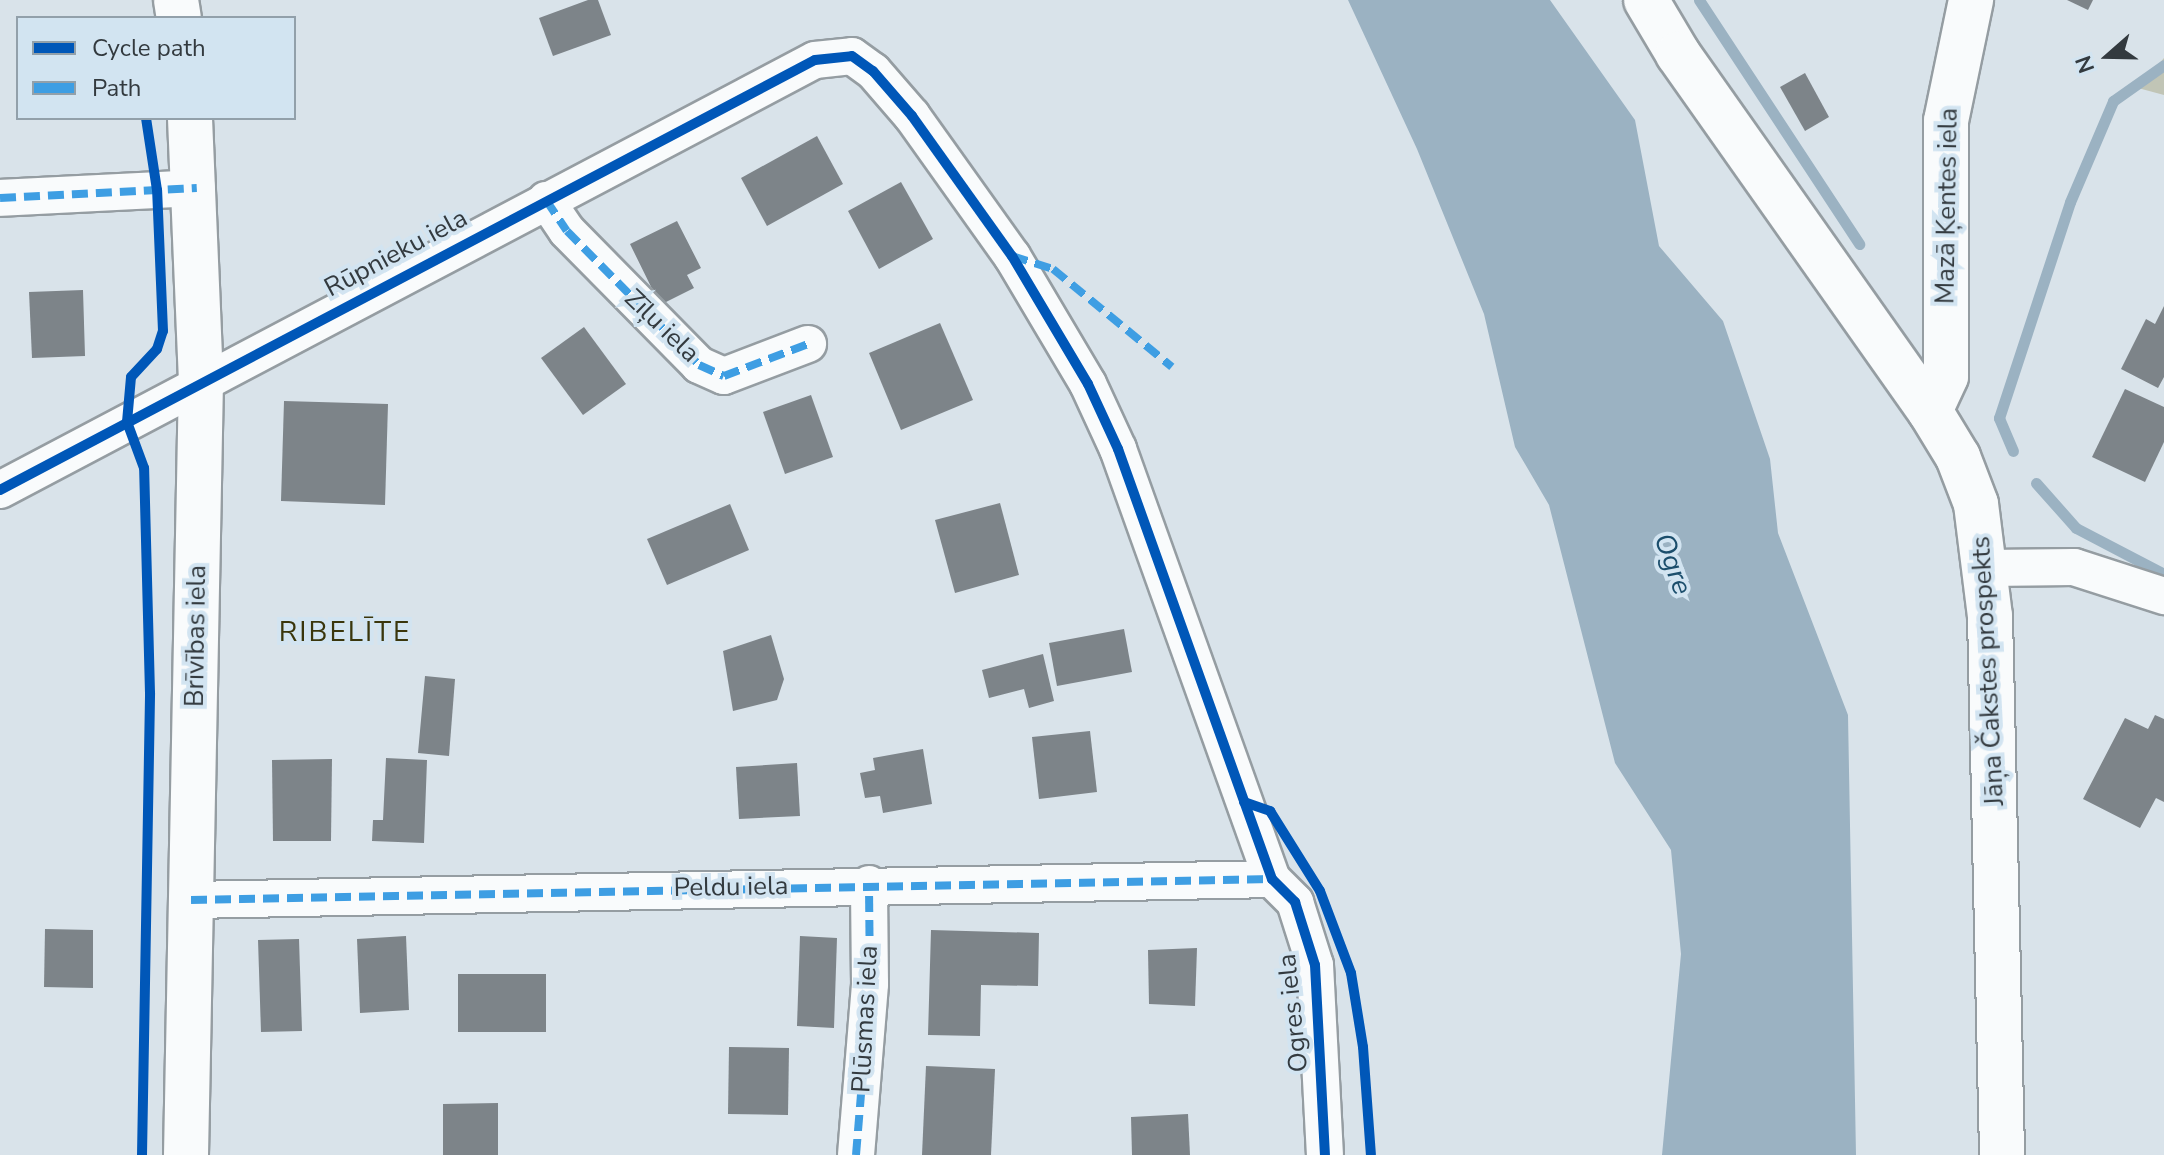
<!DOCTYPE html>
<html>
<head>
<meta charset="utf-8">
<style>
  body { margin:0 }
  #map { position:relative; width:2164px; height:1155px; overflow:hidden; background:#d9e3ea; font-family:"Nunito Sans",sans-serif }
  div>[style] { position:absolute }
  .forest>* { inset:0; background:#c1c5b6 }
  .water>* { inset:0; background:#9bb2c2 }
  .stream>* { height:11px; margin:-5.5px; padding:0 5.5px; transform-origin:5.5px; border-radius:5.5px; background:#9bb2c2 }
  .building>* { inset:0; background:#7d8489 }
  .roads { filter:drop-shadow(2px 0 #959da2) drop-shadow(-2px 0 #959da2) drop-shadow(0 2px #959da2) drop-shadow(0 -2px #959da2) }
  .street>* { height:36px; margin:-18px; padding:0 18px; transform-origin:18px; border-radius:18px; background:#f9fbfc }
  .secondary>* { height:44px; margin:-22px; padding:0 22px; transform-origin:22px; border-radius:22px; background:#f9fbfc }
  .quiet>* { height:8px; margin-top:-4px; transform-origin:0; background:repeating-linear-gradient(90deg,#3e9ee3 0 16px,transparent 0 24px) }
  .cycleway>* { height:10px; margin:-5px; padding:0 5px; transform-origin:5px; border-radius:5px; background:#0057b8 }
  span { translate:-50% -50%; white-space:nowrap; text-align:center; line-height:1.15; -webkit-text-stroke:8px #d2e4f1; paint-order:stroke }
  .street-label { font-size:26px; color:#333a3f }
  .water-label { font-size:28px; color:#1b4e6c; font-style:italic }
  .neighbourhood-label { font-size:28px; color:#3a360c; letter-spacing:2px }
  .legend { position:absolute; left:16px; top:16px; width:280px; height:104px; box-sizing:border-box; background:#d2e4f1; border:2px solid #92a0aa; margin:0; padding:10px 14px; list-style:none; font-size:24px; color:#333a3f }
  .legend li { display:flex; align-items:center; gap:16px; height:40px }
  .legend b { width:40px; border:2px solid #92a0aa }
  .north { position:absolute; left:2068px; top:16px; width:80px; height:80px; -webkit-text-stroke:6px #d2e4f1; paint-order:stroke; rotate:250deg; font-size:22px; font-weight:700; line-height:32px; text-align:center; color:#333a3f }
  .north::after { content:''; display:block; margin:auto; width:28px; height:36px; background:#333a3f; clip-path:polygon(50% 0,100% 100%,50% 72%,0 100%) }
</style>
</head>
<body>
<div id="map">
  <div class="forest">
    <i style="clip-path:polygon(2164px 58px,2164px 95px,2138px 88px)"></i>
  </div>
  <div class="water">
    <i style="clip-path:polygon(1348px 0,1550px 0,1635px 120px,1659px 246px,1723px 321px,1770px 459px,1778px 533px,1848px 715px,1856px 1155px,1662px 1155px,1681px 954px,1671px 850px,1615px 763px,1549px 505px,1515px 447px,1484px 314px,1417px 149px)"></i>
  </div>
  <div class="stream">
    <i style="left:1699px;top:0;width:292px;rotate:56.7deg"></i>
    <i style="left:2013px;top:451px;width:36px;rotate:-113deg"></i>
    <i style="left:1999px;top:418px;width:227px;rotate:-71.8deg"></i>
    <i style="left:2070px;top:202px;width:110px;rotate:-66.9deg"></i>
    <i style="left:2113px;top:101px;width:62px;rotate:-35.2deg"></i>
    <i style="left:2036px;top:483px;width:60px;rotate:48.4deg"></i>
    <i style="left:2076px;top:528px;width:99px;rotate:27.6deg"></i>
  </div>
  <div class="building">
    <i style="clip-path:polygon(588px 0,598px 0,611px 35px,553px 56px,539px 18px)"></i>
    <i style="clip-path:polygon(2067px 0,2093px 0,2088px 10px)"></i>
    <i style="clip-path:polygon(1805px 73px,1829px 117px,1805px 131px,1780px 87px)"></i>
    <i style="clip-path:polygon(817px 136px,843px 184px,767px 226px,741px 178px)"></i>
    <i style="clip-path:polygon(901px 182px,933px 239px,879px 269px,848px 211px)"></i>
    <i style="clip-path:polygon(677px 221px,701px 268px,687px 275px,694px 288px,660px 305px,630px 244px)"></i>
    <i style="clip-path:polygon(83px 290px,85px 356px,32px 358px,29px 292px)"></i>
    <i style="clip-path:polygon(2164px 306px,2164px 377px,2158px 388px,2121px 369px,2146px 319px,2155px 324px)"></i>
    <i style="clip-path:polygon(940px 323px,973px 400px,901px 430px,869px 353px)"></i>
    <i style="clip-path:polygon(584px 327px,626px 384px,583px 415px,541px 358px)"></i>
    <i style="clip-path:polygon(2125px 389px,2164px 407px,2164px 442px,2145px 482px,2092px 457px)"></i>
    <i style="clip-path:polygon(811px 395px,833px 457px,785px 474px,763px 412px)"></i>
    <i style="clip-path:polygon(284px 401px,388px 404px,385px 505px,281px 501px)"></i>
    <i style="clip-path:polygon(1000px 503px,1019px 575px,955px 593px,935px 520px)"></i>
    <i style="clip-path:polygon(730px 504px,749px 550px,667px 585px,647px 539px)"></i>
    <i style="clip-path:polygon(1124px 629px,1132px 672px,1057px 686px,1049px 643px)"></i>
    <i style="clip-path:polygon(771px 635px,784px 679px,777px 700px,733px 711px,723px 651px)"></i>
    <i style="clip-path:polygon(1043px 654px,1054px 701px,1029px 708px,1024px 689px,989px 698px,982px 670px)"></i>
    <i style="clip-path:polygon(425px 676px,455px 679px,449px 756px,418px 753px)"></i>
    <i style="clip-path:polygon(2155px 715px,2164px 719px,2164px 802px,2156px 798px,2140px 828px,2083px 799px,2125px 718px,2148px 729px)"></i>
    <i style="clip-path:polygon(1090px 731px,1097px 792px,1039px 799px,1032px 737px)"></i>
    <i style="clip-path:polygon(923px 749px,932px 804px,883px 813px,880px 796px,865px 798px,860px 773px,875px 770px,873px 758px)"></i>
    <i style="clip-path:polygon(386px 758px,427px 760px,424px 843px,372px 841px,373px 820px,383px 820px)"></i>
    <i style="clip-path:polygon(332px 759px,331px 841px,273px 841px,272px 760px)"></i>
    <i style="clip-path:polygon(797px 763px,800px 816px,739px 819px,736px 767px)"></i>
    <i style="clip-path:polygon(45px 929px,93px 930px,93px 988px,44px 987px)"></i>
    <i style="clip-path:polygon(931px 930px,1039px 933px,1038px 986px,981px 985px,980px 1036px,928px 1035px)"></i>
    <i style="clip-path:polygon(406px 936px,409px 1010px,360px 1013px,357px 939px)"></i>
    <i style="clip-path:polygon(800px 936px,837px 938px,834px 1028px,797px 1026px)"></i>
    <i style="clip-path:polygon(299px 939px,302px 1031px,261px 1032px,258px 940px)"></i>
    <i style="clip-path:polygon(1197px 948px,1195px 1006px,1149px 1004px,1148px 950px)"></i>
    <i style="clip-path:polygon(458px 974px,546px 974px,546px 1032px,458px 1032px)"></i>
    <i style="clip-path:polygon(729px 1047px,789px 1048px,788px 1115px,728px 1114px)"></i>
    <i style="clip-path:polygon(926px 1066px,995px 1069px,991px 1155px,922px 1155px)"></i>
    <i style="clip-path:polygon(498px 1103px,498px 1155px,443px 1155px,443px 1104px)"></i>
    <i style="clip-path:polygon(1188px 1114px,1190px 1155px,1132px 1155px,1131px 1117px)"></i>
  </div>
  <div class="roads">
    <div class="street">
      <i style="left:0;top:198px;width:197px;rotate:-2.9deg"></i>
      <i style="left:546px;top:200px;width:37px;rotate:56deg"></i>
      <i style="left:567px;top:231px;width:188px;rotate:45.4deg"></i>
      <i style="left:699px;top:365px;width:27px;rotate:24deg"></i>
      <i style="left:724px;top:376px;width:90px;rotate:-20.9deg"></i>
      <i style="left:0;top:490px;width:921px;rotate:-27.82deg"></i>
      <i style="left:815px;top:60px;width:37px;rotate:-6deg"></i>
      <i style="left:852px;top:56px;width:26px;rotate:36deg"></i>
      <i style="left:873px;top:71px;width:60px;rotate:49.1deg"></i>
      <i style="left:912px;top:116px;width:172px;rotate:54.5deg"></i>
      <i style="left:1012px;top:256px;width:149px;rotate:59.3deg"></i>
      <i style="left:1088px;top:384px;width:72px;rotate:65.2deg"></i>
      <i style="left:1118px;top:449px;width:457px;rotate:70.3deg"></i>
      <i style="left:1272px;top:879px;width:33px;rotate:45deg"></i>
      <i style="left:1295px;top:902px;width:66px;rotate:72.4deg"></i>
      <i style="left:1315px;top:965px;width:190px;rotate:87deg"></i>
      <i style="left:1988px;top:568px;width:86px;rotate:-0.7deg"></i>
      <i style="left:2074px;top:567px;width:95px;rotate:17.9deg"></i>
      <i style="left:191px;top:900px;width:1081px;rotate:-1.11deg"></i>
      <i style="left:856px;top:1155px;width:172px;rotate:-85.3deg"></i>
      <i style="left:870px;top:984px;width:100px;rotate:-90.6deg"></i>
    </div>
    <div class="secondary">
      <i style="left:176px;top:0;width:18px;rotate:81deg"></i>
      <i style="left:1646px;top:0;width:63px;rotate:59.3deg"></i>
      <i style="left:1678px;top:54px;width:437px;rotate:54.8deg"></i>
      <i style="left:1930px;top:411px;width:54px;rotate:58.7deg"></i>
      <i style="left:1958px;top:457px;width:50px;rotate:69deg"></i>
      <i style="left:1976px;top:504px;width:113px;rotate:82.9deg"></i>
      <i style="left:1990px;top:616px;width:539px;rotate:88.72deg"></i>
      <i style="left:1930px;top:411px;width:38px;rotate:-65deg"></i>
      <i style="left:1946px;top:376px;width:255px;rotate:-90deg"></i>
      <i style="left:1946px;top:121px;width:124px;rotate:-78.3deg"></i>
      <i style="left:186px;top:1155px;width:774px;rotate:-88.89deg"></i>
      <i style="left:201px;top:381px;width:263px;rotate:-92.4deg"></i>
    </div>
  </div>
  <div class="quiet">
    <i style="left:0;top:198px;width:197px;rotate:-2.9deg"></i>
    <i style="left:546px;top:200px;width:37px;rotate:56deg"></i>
    <i style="left:567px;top:231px;width:188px;rotate:45.4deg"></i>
    <i style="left:699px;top:365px;width:27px;rotate:24deg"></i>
    <i style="left:724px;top:376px;width:90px;rotate:-20.9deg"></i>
    <i style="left:1012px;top:256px;width:43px;rotate:17.6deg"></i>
    <i style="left:1053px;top:269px;width:154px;rotate:39.5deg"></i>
    <i style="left:191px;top:900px;width:1081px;rotate:-1.11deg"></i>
    <i style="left:856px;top:1155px;width:172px;rotate:-85.3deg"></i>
    <i style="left:870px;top:984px;width:100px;rotate:-90.6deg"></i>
  </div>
  <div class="cycleway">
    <i style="left:0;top:490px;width:921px;rotate:-27.82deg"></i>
    <i style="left:815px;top:60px;width:37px;rotate:-6deg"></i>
    <i style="left:852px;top:56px;width:26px;rotate:36deg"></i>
    <i style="left:873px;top:71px;width:60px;rotate:49.1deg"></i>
    <i style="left:912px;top:116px;width:172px;rotate:54.5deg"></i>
    <i style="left:1012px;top:256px;width:149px;rotate:59.3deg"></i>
    <i style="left:1088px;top:384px;width:72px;rotate:65.2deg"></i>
    <i style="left:1118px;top:449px;width:457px;rotate:70.3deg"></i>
    <i style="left:1272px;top:879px;width:33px;rotate:45deg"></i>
    <i style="left:1295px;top:902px;width:66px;rotate:72.4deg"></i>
    <i style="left:1315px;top:965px;width:190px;rotate:87deg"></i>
    <i style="left:1244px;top:802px;width:28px;rotate:19deg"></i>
    <i style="left:1270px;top:811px;width:94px;rotate:58deg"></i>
    <i style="left:1320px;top:891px;width:88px;rotate:69.3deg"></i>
    <i style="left:1351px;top:973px;width:75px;rotate:80.8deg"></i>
    <i style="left:1363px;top:1047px;width:108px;rotate:85.8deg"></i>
    <i style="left:142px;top:1155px;width:462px;rotate:-89deg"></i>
    <i style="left:150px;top:693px;width:225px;rotate:-91.5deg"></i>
    <i style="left:144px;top:468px;width:49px;rotate:-110.3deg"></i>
    <i style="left:127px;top:422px;width:45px;rotate:-84.9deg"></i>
    <i style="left:131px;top:377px;width:38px;rotate:-47deg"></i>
    <i style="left:157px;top:349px;width:19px;rotate:-72deg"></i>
    <i style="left:163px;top:331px;width:141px;rotate:-92.4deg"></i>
    <i style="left:157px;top:190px;width:73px;rotate:-98.7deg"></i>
  </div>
  <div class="street-label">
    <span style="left:1947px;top:206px;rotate:-89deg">Mazā Ķentes iela</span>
    <span style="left:396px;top:253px;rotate:-28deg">Rūpnieku iela</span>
    <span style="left:662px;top:326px;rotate:44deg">Zīļu iela</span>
    <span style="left:196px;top:636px;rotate:-89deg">Brīvības iela</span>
    <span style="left:1988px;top:671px;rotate:-93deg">Jāņa Čakstes prospekts</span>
    <span style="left:731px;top:887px;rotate:-1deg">Peldu iela</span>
    <span style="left:1293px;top:1013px;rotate:-96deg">Ogres iela</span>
    <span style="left:865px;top:1019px;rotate:-87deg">Plūsmas iela</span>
  </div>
  <div class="water-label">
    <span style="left:1673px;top:564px;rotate:70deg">Ogre</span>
  </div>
  <div class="neighbourhood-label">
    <span style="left:345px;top:632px">RIBELĪTE</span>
  </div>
  <ul class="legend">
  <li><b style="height:10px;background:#0057b8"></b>Cycle path</li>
  <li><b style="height:10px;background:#3e9ee3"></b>Path</li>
  </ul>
  <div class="north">N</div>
</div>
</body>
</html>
